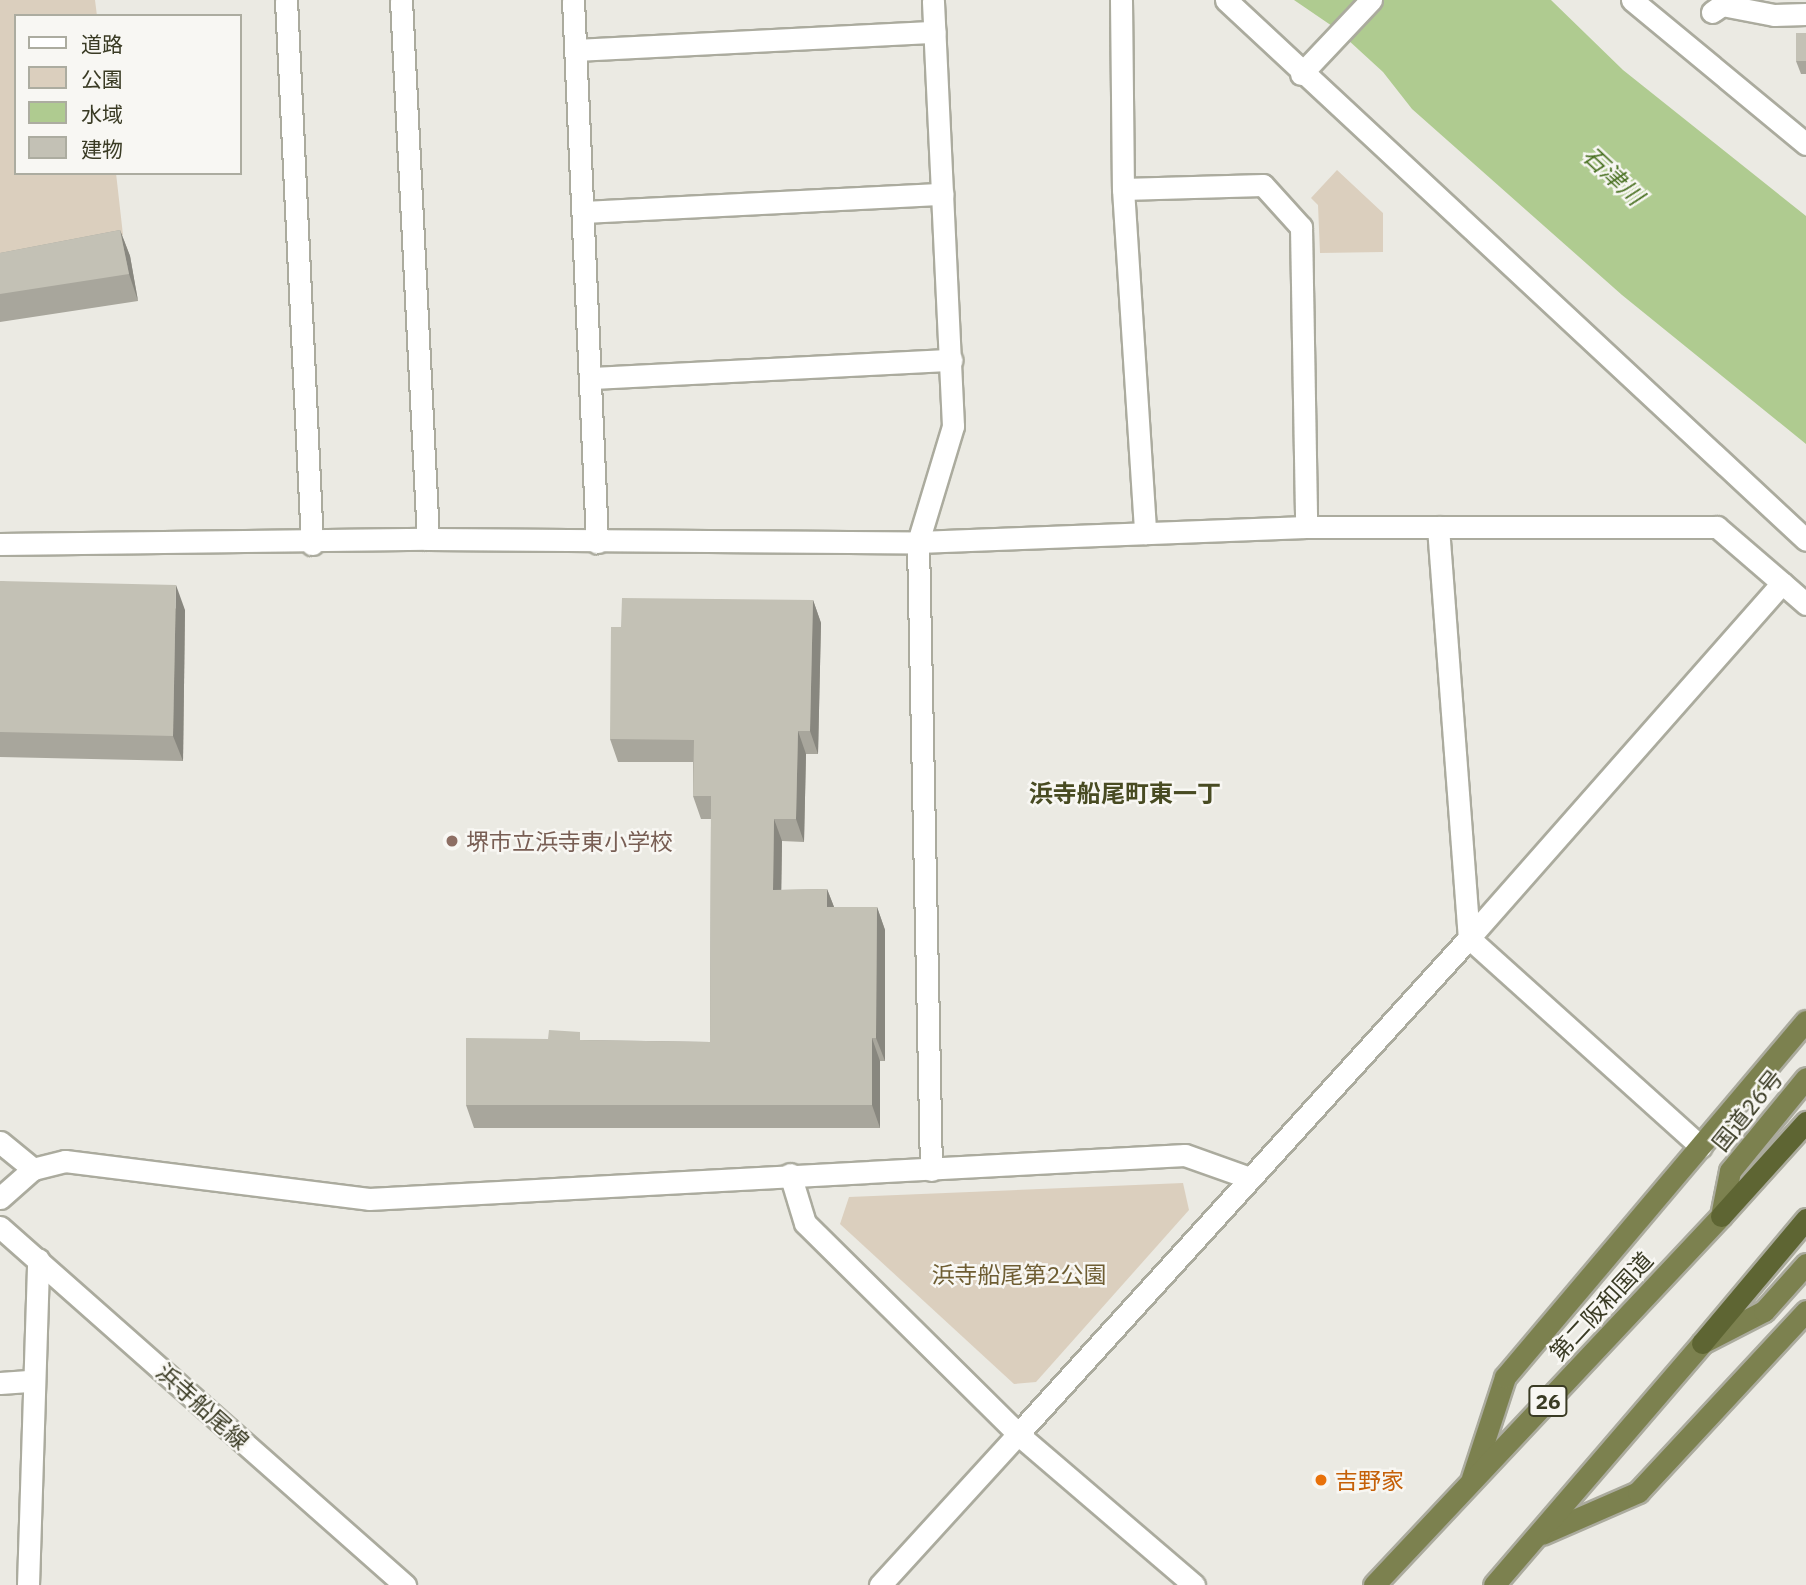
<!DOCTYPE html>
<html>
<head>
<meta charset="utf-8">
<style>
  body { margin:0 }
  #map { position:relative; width:1806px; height:1585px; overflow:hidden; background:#ebeae3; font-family:"IBM Plex Sans","Noto Sans JP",sans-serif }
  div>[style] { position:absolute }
  .green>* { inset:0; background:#dbcfbe }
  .water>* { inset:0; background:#afcb90 }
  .roads { filter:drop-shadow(2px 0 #abab9e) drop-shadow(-2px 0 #abab9e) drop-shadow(0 2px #abab9e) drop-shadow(0 -2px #abab9e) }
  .minor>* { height:21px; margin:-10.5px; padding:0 10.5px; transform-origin:10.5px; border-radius:10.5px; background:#fff }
  .tertiary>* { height:21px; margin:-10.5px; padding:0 10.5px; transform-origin:10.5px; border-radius:10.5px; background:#fff }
  .trunk>* { height:21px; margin:-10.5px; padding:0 10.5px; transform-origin:10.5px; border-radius:10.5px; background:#7c814f }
  .motorway>* { height:21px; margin:-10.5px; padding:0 10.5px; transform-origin:10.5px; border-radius:10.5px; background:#5e6533 }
  .wall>* { inset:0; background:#a8a69c }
  .shaded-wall>* { inset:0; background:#88877f }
  .building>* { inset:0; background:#c3c1b5 }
  .dots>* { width:19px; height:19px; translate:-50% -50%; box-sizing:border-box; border:4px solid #f8f7f3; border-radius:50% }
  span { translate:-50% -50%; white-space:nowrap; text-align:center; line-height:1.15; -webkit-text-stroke:5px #f8f7f3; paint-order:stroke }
  .shield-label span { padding:2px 5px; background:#f8f7f3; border:2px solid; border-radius:5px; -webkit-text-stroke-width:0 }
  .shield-label { font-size:21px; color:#3a3b24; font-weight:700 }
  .education-label { font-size:23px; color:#785e54 }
  .left { translate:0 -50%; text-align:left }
  .street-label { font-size:23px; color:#3a3b24 }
  .park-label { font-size:23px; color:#6e5d32 }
  .food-label { font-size:23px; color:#c56008 }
  .water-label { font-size:24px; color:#4b7224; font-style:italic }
  .neighbourhood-label { font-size:24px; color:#484b22; font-weight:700 }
  .legend { position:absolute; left:14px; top:14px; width:228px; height:161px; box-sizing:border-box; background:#f8f7f3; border:2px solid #acaca0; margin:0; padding:9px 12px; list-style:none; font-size:21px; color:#3a3b24 }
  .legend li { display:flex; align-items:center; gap:14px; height:35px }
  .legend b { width:35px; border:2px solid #acaca0 }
</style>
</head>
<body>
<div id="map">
  <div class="green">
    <i style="clip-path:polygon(0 0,95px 0,97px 16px,16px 16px,16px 173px,116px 173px,123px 235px,0 261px)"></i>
    <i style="clip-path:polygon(1337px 170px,1383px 213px,1383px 252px,1320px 253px,1318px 205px,1311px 198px)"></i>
    <i style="clip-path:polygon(1183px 1183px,1189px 1210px,1036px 1382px,1014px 1384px,840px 1224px,849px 1197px)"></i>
  </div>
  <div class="water">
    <i style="clip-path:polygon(1294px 0,1551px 0,1623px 70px,1806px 216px,1806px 444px,1622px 295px,1412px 109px,1383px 72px,1335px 28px)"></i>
  </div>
  <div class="roads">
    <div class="minor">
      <i style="left:286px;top:0;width:545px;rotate:87.26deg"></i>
      <i style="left:401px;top:0;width:540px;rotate:87.13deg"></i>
      <i style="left:573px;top:0;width:543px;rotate:87.46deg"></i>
      <i style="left:1121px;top:0;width:189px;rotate:89.4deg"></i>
      <i style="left:1123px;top:189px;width:345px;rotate:86.3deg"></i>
      <i style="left:1226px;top:0;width:792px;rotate:42.95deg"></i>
      <i style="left:1632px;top:0;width:226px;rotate:39.6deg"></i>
      <i style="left:1712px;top:12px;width:12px;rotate:-35deg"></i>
      <i style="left:1722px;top:5px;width:53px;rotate:10.9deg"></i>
      <i style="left:1774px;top:15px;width:32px;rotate:-2deg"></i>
      <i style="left:576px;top:50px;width:359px;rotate:-2.9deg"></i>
      <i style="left:1301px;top:74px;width:102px;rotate:-46.6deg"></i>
      <i style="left:1123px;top:189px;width:140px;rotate:-1.6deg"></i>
      <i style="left:1263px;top:185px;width:57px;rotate:47.9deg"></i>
      <i style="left:1301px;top:227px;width:300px;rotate:89deg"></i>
      <i style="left:584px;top:212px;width:359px;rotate:-2.9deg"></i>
      <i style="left:593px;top:378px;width:359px;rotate:-2.9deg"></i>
      <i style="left:1438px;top:527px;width:412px;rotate:85.7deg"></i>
      <i style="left:1469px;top:938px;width:312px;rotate:42deg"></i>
      <i style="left:0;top:544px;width:428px;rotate:-0.7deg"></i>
      <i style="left:428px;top:539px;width:490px;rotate:0.4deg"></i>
      <i style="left:918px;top:542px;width:388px;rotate:-2.2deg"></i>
      <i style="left:1306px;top:527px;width:411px"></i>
      <i style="left:1717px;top:527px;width:86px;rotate:40.7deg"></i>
      <i style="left:0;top:1142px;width:43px;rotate:39.3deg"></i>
      <i style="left:931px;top:1170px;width:628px;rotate:-91.19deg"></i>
      <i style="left:918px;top:542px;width:121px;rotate:-73.2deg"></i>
      <i style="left:953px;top:426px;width:426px;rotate:-92.7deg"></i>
      <i style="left:790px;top:1174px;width:51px;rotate:73deg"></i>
      <i style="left:805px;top:1223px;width:300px;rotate:44.7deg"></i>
      <i style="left:1018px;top:1434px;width:205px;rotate:132.4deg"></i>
      <i style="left:0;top:1198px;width:44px;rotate:-41.3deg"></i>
      <i style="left:33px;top:1169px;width:33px;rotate:-14deg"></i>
      <i style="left:65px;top:1161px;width:306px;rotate:7.1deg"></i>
      <i style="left:369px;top:1199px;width:817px;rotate:-3.09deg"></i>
      <i style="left:1185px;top:1155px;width:69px;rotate:19.5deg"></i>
      <i style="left:0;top:1383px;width:32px;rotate:-4deg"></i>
      <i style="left:28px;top:1585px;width:326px;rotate:-88.2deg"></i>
      <i style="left:1194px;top:1585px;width:232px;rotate:-139.4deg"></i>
      <i style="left:1018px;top:1434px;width:670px;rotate:-47.72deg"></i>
      <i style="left:1469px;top:938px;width:473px;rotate:-48.6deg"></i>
      <i style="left:1782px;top:583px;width:32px;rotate:41deg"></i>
    </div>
    <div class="tertiary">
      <i style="left:0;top:1227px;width:541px;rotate:41.48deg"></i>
    </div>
    <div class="trunk">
      <i style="left:1472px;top:1478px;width:106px;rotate:-71.9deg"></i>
      <i style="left:1505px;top:1377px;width:466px;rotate:-49.8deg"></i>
      <i style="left:1542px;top:1534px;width:105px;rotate:-23.6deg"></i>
      <i style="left:1638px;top:1492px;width:247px;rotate:-47.1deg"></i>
      <i style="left:1374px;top:1585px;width:507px;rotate:-46.76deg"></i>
      <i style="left:1721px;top:1216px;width:46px;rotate:-78.7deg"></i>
      <i style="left:1730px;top:1171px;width:120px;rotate:-50.7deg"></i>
      <i style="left:1494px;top:1585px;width:319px;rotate:-49.3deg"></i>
      <i style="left:1702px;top:1343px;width:70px;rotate:-27.3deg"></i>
      <i style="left:1764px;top:1311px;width:63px;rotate:-48.2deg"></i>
    </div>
    <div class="motorway">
      <i style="left:1721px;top:1216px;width:127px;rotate:-47.9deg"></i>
      <i style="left:1702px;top:1343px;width:162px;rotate:-50deg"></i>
    </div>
  </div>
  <div class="wall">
    <i style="clip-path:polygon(1806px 33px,1806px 74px,1801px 74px,1796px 61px)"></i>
    <i style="clip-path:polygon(120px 230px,130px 256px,138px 301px,0 322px,0 253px)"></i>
    <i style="clip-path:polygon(0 581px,185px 610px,183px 761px,0 757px)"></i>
    <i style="clip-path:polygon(813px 600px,821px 623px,818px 754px,806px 754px,804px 842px,782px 841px,781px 890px,827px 889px,834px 907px,877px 907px,885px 930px,885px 1061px,880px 1061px,880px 1128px,474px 1128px,466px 1105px,583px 1040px,710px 1042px,711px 819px,701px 819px,693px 796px,693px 762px,618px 762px,610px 739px,621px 627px)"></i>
  </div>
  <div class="shaded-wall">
    <i style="clip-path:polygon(120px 230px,130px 256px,138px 301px,129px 274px)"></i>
    <i style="clip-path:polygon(176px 585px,185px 610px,183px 761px,173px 736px)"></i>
    <i style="clip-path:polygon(813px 600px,821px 623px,818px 754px,810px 731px)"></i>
    <i style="clip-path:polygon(798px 731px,806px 754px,804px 842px,796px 819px)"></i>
    <i style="clip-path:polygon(774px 819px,782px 841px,781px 913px,773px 890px)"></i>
    <i style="clip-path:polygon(827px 889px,836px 912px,827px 907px)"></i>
    <i style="clip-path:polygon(877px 907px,885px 930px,885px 1061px,876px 1038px)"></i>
    <i style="clip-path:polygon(872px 1038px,880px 1061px,880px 1128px,872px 1105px)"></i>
  </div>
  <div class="building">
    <i style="clip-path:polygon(1796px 33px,1806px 33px,1806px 61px,1796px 61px)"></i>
    <i style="clip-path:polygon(120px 230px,129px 274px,0 294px,0 253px)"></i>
    <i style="clip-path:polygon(0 581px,176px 585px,173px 736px,0 732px)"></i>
    <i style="clip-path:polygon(622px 598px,813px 600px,810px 731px,798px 731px,796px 819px,774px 819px,773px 890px,827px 889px,827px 907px,877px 907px,876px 1038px,872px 1038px,872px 1105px,466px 1105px,466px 1038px,548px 1039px,549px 1030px,580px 1032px,580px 1040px,710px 1042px,711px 796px,693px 796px,694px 740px,610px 739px,611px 627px,621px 627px)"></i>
  </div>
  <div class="dots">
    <i style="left:452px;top:841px;background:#8d6e63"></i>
    <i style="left:1321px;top:1480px;background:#e8710a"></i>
  </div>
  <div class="shield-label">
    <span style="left:1548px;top:1401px">26</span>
  </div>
  <div class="education-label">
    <span class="left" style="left:466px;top:841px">堺市立浜寺東小学校</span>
  </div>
  <div class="street-label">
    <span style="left:1747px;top:1110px;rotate:-51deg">国道26号</span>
    <span style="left:1601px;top:1306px;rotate:-47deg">第二阪和国道</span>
    <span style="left:203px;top:1406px;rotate:42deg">浜寺船尾線</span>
  </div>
  <div class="park-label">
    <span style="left:1019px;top:1274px">浜寺船尾第2公園</span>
  </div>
  <div class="food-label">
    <span class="left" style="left:1335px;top:1480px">吉野家</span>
  </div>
  <div class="water-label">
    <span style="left:1613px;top:176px;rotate:43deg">石津川</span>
  </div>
  <div class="neighbourhood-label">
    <span style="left:1125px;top:794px">浜寺船尾町東一丁</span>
  </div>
  <ul class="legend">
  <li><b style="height:9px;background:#fff"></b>道路</li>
  <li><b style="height:19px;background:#dbcfbe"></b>公園</li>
  <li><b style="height:19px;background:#afcb90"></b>水域</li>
  <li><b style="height:19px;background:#c3c1b5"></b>建物</li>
  </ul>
</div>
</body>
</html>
